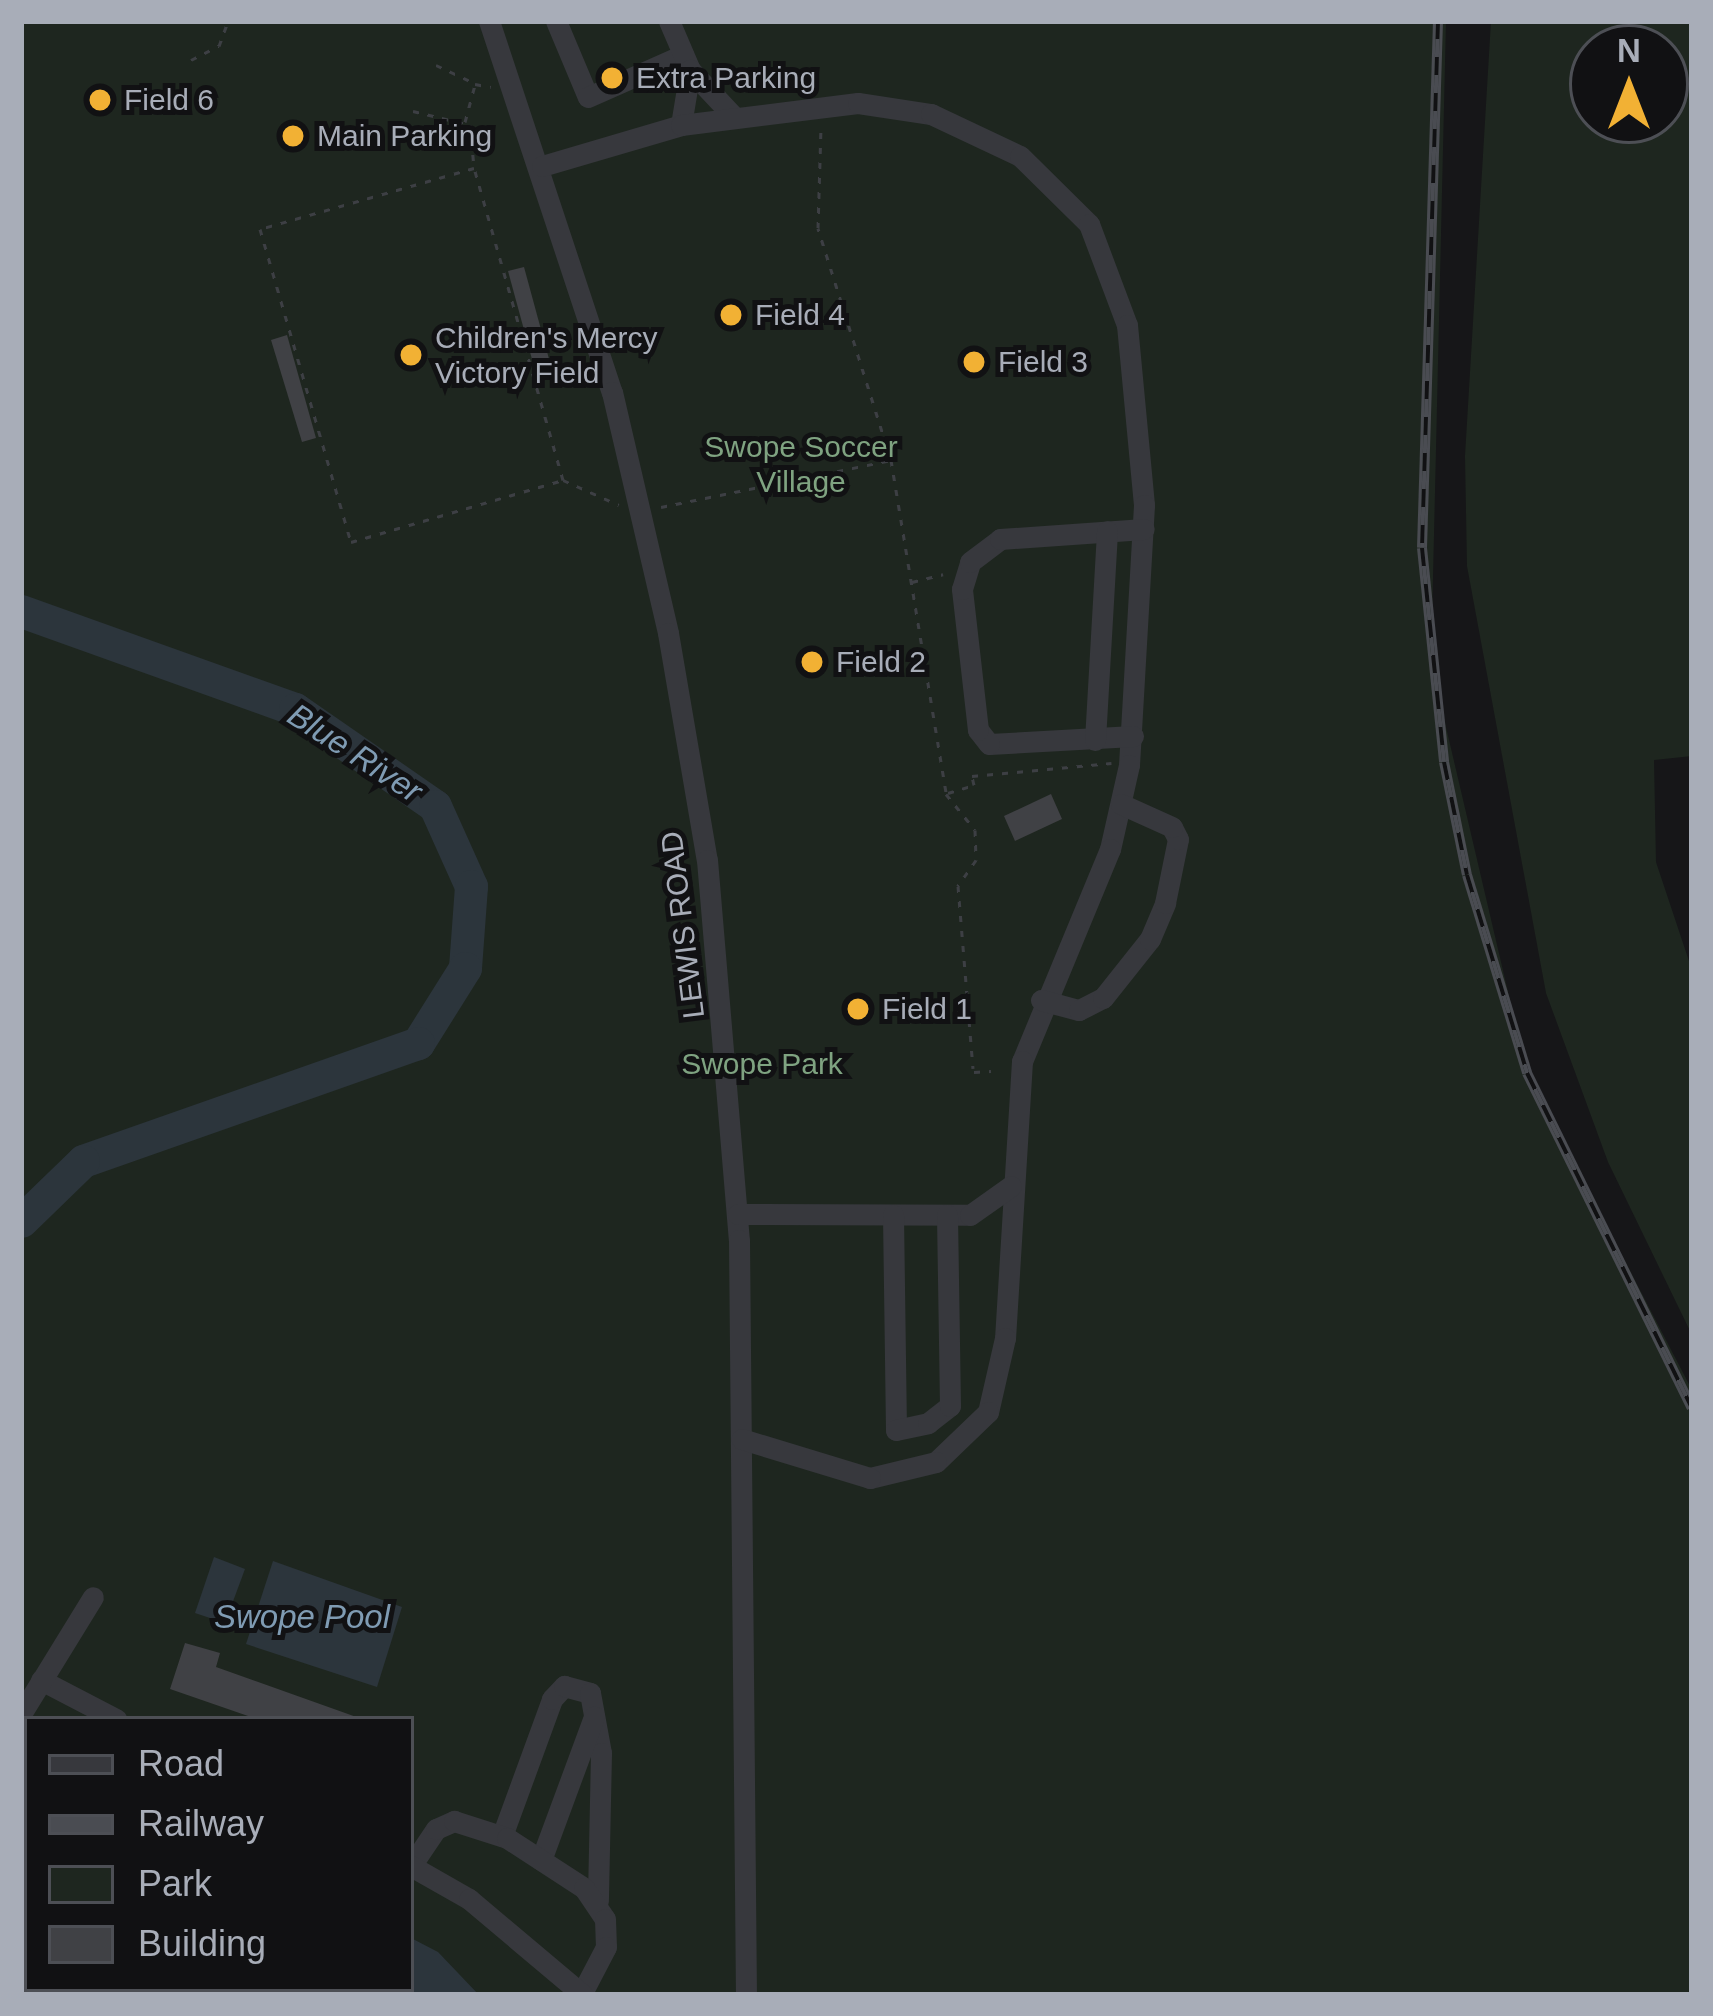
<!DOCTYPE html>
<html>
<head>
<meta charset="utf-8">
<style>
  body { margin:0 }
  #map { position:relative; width:1713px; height:2016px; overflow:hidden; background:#161618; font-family:Arial,sans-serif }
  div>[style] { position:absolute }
  .green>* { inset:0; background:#1e261f }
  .water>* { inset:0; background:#2c353c }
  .river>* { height:33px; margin:-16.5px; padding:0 16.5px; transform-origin:16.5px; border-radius:16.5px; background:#2c353c }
  .building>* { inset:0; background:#404145 }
  .path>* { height:3px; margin-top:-1.5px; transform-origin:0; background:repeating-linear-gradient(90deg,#3d3f44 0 6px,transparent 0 15px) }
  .minor>* { height:21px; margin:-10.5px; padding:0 10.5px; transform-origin:10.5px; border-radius:10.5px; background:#37383d }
  .rail>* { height:10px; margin-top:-5px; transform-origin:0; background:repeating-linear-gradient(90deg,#111113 0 18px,#4a4c52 0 36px); box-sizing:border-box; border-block:3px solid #4a4c52 }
  .dots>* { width:33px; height:33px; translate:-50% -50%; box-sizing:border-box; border:6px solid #111113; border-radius:50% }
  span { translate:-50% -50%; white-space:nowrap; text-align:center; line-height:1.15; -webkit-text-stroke:10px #111113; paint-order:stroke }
  .poi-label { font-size:30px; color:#a8adb8 }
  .left { translate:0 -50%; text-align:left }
  .park-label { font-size:30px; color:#7fa381 }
  .street-label { font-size:30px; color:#a8adb8 }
  .water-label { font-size:33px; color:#7f9bb3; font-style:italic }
  .frame { position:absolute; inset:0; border:24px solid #a8adb8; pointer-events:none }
  .legend { position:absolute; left:24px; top:1716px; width:390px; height:276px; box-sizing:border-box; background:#111113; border:3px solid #4d4f55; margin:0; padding:15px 21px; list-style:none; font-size:36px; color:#a8adb8 }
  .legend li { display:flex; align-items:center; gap:24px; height:60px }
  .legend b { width:60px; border:3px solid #4d4f55 }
  .north { position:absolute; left:1569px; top:24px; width:120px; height:120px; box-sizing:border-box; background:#111113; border:3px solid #4d4f55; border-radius:50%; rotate:0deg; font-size:33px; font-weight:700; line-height:48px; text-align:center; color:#a8adb8 }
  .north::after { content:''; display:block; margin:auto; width:42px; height:54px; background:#f2b134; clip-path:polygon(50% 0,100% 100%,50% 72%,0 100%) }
</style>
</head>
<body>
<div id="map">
  <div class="green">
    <i style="clip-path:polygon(evenodd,21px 21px,1446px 21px,1431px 663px,1527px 1073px,1692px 1390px,1692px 1995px,21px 1995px,21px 21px,27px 1719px,411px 1719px,411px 1989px,27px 1989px,27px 1719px)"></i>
    <i style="clip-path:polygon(evenodd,1491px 21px,1692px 21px,1692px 756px,1654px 760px,1656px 862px,1692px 970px,1692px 1335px,1608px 1162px,1546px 993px,1467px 566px,1465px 456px,1491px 21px,1593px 48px,1665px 48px,1665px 120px,1593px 120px,1593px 48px)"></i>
  </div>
  <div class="water">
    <i style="clip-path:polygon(214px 1557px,245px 1569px,225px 1623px,195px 1613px)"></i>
    <i style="clip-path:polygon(273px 1561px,402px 1607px,377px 1687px,246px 1644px)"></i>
    <i style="clip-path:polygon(411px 1938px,438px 1952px,479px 1995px,207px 1989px,411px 1989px)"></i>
  </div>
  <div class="river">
    <i style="left:21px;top:611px;width:291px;rotate:19.7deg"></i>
    <i style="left:295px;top:709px;width:170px;rotate:34.7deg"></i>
    <i style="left:435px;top:806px;width:88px;rotate:65.8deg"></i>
    <i style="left:471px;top:886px;width:82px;rotate:94.2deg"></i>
    <i style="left:465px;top:968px;width:89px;rotate:122.1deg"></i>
    <i style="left:418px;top:1043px;width:355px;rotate:160.6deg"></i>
    <i style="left:83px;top:1161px;width:86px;rotate:135.9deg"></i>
  </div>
  <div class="building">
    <i style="clip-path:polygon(524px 267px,552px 370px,536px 374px,508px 271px)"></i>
    <i style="clip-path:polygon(287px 335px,316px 438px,302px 442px,271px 340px)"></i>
    <i style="clip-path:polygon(1051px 794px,1062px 819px,1015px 841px,1004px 816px)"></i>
    <i style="clip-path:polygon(185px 1643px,220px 1653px,216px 1667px,362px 1719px,257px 1719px,170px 1689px)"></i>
  </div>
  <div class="path">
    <i style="left:191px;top:60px;width:31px;rotate:-27deg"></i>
    <i style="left:219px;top:46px;width:27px;rotate:-70deg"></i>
    <i style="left:436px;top:65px;width:42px;rotate:25.3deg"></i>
    <i style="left:413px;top:111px;width:59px;rotate:13.8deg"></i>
    <i style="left:470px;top:125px;width:42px;rotate:84.6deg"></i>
    <i style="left:465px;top:122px;width:39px;rotate:-75deg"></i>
    <i style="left:475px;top:84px;width:16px;rotate:11deg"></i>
    <i style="left:891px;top:460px;width:338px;rotate:80.6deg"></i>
    <i style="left:946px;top:794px;width:46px;rotate:51.1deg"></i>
    <i style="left:975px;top:830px;width:30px;rotate:88deg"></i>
    <i style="left:976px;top:860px;width:32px;rotate:125deg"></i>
    <i style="left:958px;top:886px;width:183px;rotate:85.3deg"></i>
    <i style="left:563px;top:480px;width:324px;rotate:-105.9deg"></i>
    <i style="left:474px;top:168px;width:223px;rotate:164.1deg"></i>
    <i style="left:260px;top:229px;width:326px;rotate:73.8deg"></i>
    <i style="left:351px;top:542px;width:221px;rotate:-16.3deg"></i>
    <i style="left:563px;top:480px;width:61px;rotate:24.1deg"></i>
    <i style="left:661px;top:507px;width:235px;rotate:-11.5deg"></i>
    <i style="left:891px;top:460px;width:243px;rotate:-107.5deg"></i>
    <i style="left:818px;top:228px;width:99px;rotate:-88.3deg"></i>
    <i style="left:912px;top:582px;width:32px;rotate:-14deg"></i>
    <i style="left:948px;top:793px;width:27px;rotate:-17deg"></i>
    <i style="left:974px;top:785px;width:9px;rotate:-103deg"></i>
    <i style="left:972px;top:776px;width:140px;rotate:-5.3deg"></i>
    <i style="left:974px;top:1072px;width:17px;rotate:-3deg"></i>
  </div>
  <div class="minor">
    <i style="left:489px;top:21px;width:391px;rotate:71.7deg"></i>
    <i style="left:612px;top:392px;width:247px;rotate:76.9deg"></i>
    <i style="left:668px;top:633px;width:230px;rotate:80.3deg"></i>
    <i style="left:707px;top:860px;width:381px;rotate:85.2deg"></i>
    <i style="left:739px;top:1240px;width:755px;rotate:89.47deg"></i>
    <i style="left:556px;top:21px;width:82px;rotate:67.2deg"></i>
    <i style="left:588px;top:97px;width:104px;rotate:-23.9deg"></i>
    <i style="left:669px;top:21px;width:53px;rotate:66.8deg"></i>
    <i style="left:690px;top:70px;width:66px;rotate:46.8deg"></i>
    <i style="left:681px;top:125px;width:56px;rotate:-80.7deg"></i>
    <i style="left:542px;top:166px;width:145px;rotate:-16.4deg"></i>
    <i style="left:681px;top:125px;width:178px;rotate:-7.1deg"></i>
    <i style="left:858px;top:103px;width:74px;rotate:8.6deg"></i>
    <i style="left:931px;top:114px;width:98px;rotate:25.3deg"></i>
    <i style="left:1020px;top:156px;width:97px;rotate:44.6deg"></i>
    <i style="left:1089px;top:224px;width:108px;rotate:69.4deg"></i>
    <i style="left:1127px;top:325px;width:181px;rotate:84.6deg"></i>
    <i style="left:1144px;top:505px;width:260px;rotate:93.3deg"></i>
    <i style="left:1129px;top:765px;width:86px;rotate:102.7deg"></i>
    <i style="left:1110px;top:849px;width:230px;rotate:112.5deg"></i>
    <i style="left:1022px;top:1061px;width:278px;rotate:93.5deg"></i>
    <i style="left:1005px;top:1338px;width:76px;rotate:102.9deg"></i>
    <i style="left:988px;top:1412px;width:72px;rotate:136.1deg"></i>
    <i style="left:936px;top:1462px;width:68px;rotate:166.4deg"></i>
    <i style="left:870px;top:1478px;width:134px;rotate:-163.1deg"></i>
    <i style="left:1133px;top:736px;width:144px;rotate:176.8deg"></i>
    <i style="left:989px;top:744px;width:18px;rotate:-128deg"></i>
    <i style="left:978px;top:730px;width:142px;rotate:-96.5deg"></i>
    <i style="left:962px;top:589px;width:28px;rotate:-73deg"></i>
    <i style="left:970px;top:562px;width:38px;rotate:-37deg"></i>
    <i style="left:1000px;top:539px;width:144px;rotate:-4deg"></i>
    <i style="left:1095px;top:740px;width:209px;rotate:-86.7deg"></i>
    <i style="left:1041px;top:1000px;width:39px;rotate:15deg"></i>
    <i style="left:1079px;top:1010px;width:27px;rotate:-27deg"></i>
    <i style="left:1103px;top:998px;width:75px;rotate:-51.5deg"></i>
    <i style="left:1150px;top:939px;width:39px;rotate:-67deg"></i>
    <i style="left:1165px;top:903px;width:65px;rotate:-78.5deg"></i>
    <i style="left:1178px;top:839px;width:13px;rotate:-117deg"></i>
    <i style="left:1172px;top:827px;width:56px;rotate:-155.7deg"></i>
    <i style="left:738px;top:1214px;width:232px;rotate:0.2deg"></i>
    <i style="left:970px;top:1215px;width:50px;rotate:-35.3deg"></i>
    <i style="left:893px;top:1215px;width:215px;rotate:89.2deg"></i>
    <i style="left:896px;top:1430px;width:33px;rotate:-12deg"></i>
    <i style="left:928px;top:1423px;width:28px;rotate:-38deg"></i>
    <i style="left:950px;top:1406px;width:191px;rotate:-90.9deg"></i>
    <i style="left:41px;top:1680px;width:85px;rotate:27.5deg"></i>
    <i style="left:21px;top:1714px;width:137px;rotate:-58.4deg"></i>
    <i style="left:21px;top:1767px;width:6px;rotate:9deg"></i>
    <i style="left:502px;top:1836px;width:146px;rotate:-69.9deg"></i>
    <i style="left:552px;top:1699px;width:18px;rotate:-47deg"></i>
    <i style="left:564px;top:1686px;width:27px;rotate:15deg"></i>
    <i style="left:590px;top:1693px;width:61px;rotate:79.6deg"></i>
    <i style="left:601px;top:1753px;width:148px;rotate:91.2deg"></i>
    <i style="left:541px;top:1860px;width:153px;rotate:-69.7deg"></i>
    <i style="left:411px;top:1866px;width:45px;rotate:-56deg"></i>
    <i style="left:436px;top:1829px;width:20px;rotate:-24deg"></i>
    <i style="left:454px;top:1821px;width:56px;rotate:17.8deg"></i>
    <i style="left:507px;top:1838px;width:92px;rotate:33deg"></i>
    <i style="left:584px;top:1888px;width:37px;rotate:56deg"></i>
    <i style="left:605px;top:1919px;width:28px;rotate:88deg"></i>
    <i style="left:606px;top:1947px;width:52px;rotate:117.6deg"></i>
    <i style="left:411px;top:1866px;width:67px;rotate:29.6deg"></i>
    <i style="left:469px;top:1899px;width:149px;rotate:40.1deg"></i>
  </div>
  <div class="rail">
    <i style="left:1438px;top:21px;width:527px;rotate:91.74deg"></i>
    <i style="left:1422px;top:548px;width:215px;rotate:84.1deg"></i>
    <i style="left:1444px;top:762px;width:115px;rotate:78.5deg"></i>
    <i style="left:1467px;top:875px;width:207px;rotate:73.1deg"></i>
    <i style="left:1527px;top:1073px;width:373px;rotate:63.8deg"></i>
  </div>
  <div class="dots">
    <i style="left:612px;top:78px;background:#f2b134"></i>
    <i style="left:100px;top:100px;background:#f2b134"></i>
    <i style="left:293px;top:136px;background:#f2b134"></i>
    <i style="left:731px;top:315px;background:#f2b134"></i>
    <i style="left:411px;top:355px;background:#f2b134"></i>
    <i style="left:974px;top:362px;background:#f2b134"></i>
    <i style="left:812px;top:662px;background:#f2b134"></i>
    <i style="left:858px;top:1009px;background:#f2b134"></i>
  </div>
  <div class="poi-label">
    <span class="left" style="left:636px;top:78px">Extra Parking</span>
    <span class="left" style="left:124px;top:100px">Field 6</span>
    <span class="left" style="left:317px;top:136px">Main Parking</span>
    <span class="left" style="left:755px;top:315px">Field 4</span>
    <span class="left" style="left:435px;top:355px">Children's Mercy<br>Victory Field</span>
    <span class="left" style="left:998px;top:362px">Field 3</span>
    <span class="left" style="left:836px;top:662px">Field 2</span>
    <span class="left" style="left:882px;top:1009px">Field 1</span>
  </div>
  <div class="park-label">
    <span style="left:801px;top:464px">Swope Soccer<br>Village</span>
    <span style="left:762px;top:1064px">Swope Park</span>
  </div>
  <div class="street-label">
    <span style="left:683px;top:925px;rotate:-97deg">LEWIS ROAD</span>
  </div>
  <div class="water-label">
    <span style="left:355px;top:753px;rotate:33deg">Blue River</span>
    <span style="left:302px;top:1617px">Swope Pool</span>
  </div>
  <div class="frame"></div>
  <ul class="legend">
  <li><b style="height:15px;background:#37383d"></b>Road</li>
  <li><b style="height:15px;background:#4a4c52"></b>Railway</li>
  <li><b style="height:33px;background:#1e261f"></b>Park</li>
  <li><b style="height:33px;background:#404145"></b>Building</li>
  </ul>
  <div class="north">N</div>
</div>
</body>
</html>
